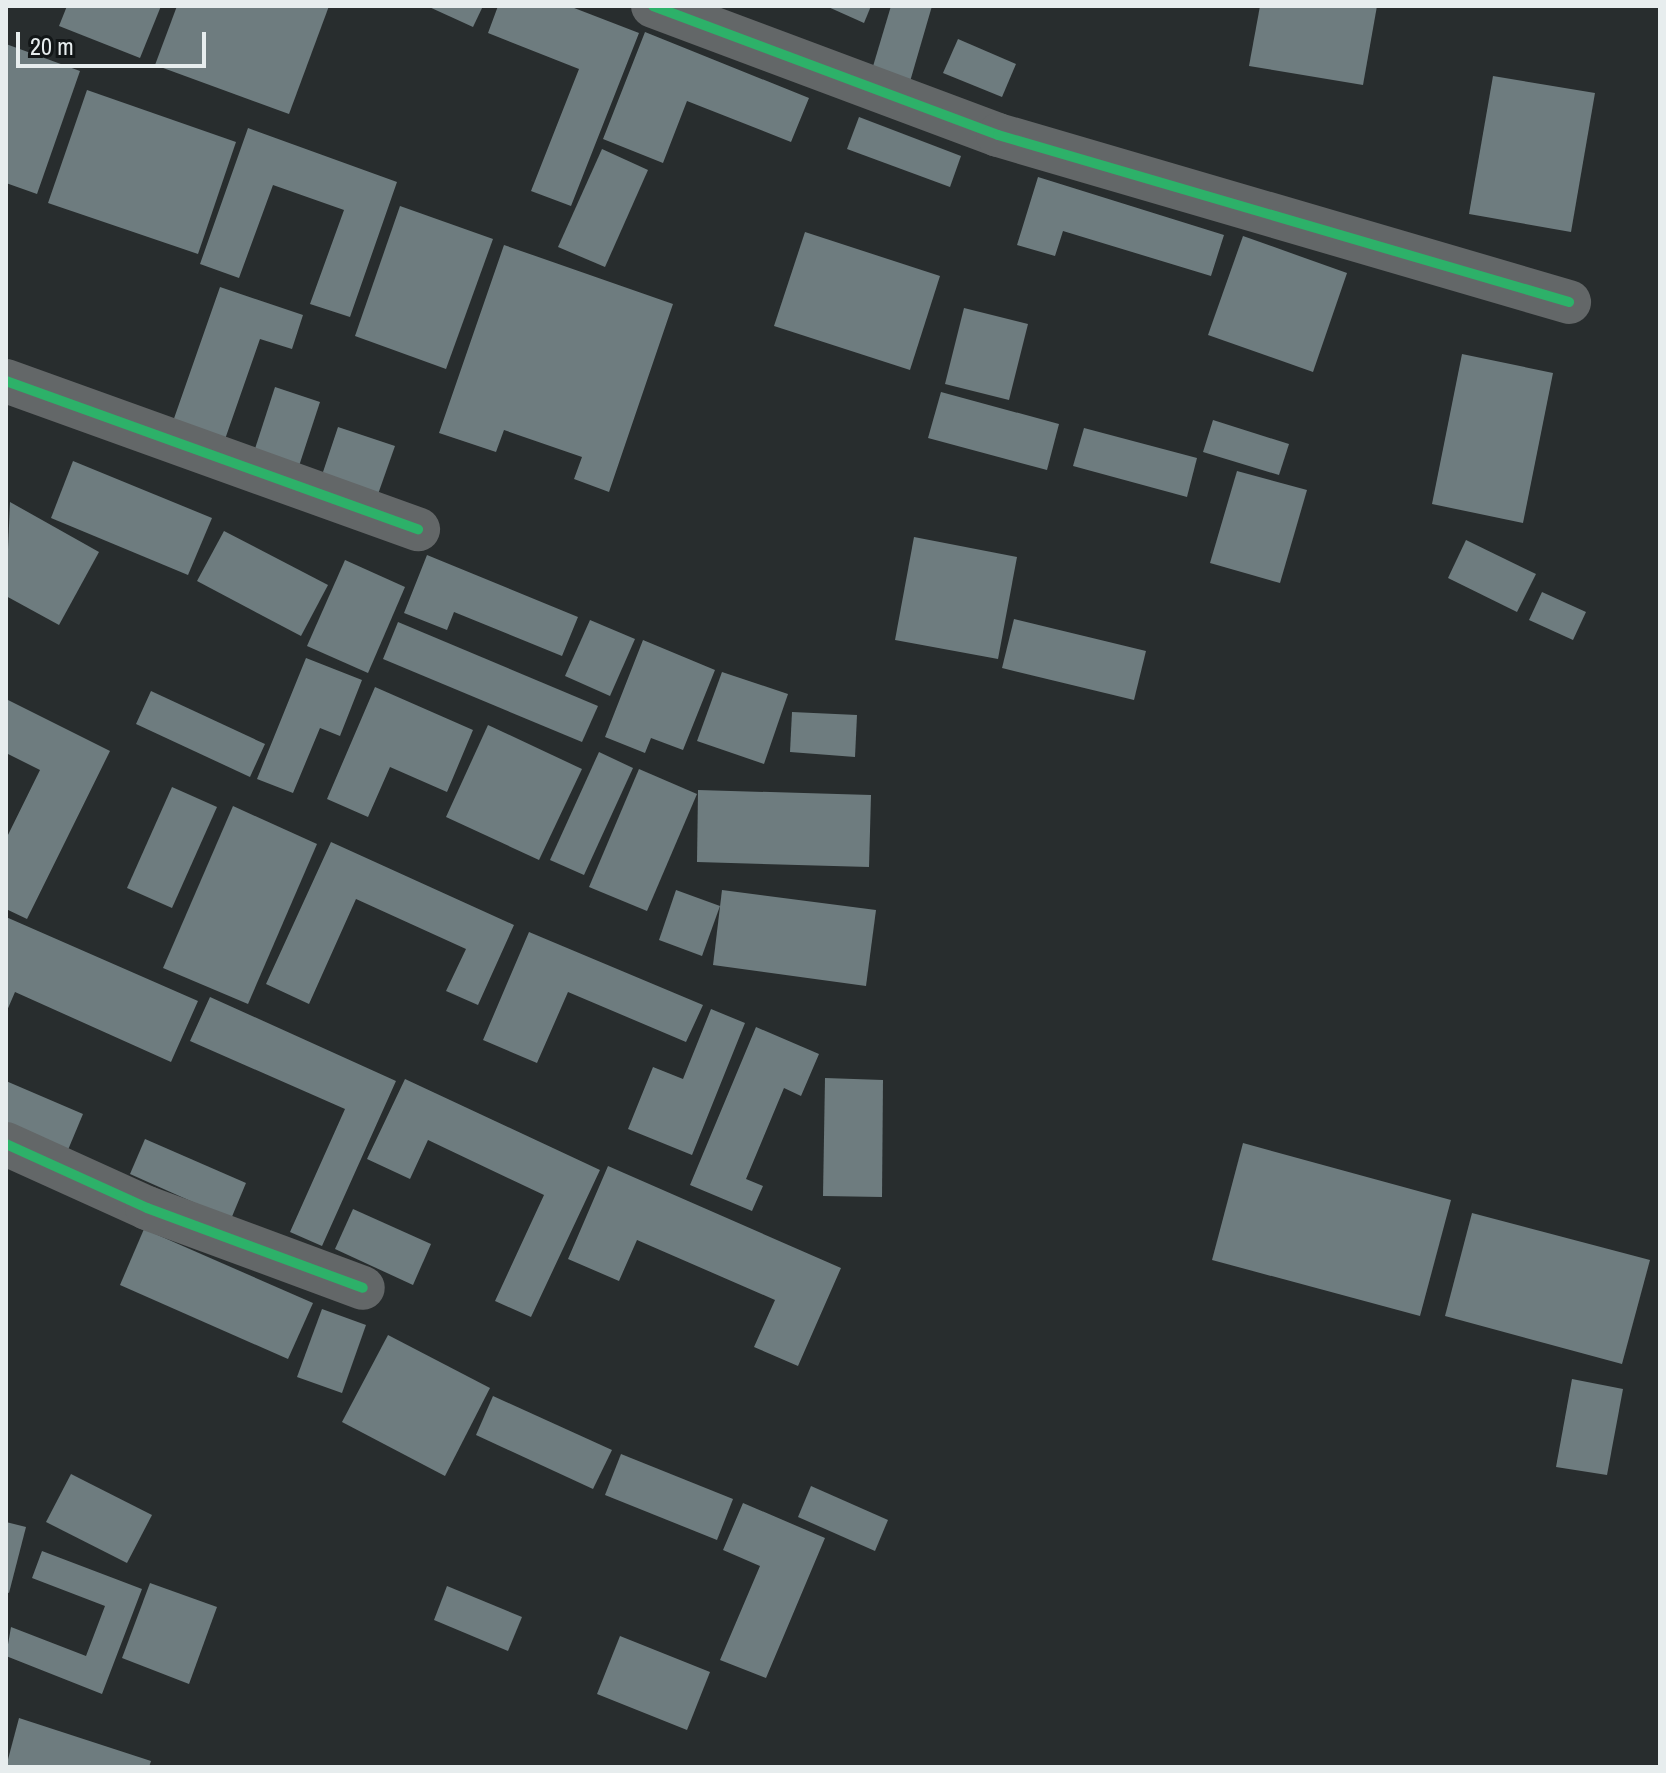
<!DOCTYPE html>
<html>
<head>
<meta charset="utf-8">
<style>
  body { margin:0 }
  #map { position:relative; width:1666px; height:1773px; overflow:hidden; background:#282d2e; font-family:"Archivo Narrow",sans-serif }
  div>[style] { position:absolute }
  .building>* { inset:0; background:#6e7c7f }
  .street>* { height:44px; margin:-22px; padding:0 22px; transform-origin:22px; border-radius:22px; background:#636768 }
  .cycleway>* { height:10px; margin:-5px; padding:0 5px; transform-origin:5px; border-radius:5px; background:#2db169 }
  span { translate:-50% -50%; white-space:nowrap; text-align:center; line-height:1.15; -webkit-text-stroke:8px #121617; paint-order:stroke }
  .frame { position:absolute; inset:0; border:8px solid #e7edee; pointer-events:none }
  .scale { position:absolute; left:16px; top:32px; width:190px; height:36px; box-sizing:border-box; border:4px solid #e7edee; border-top:0; padding-left:10px; font-size:24px; line-height:28px; white-space:nowrap; color:#e7edee; -webkit-text-stroke:6px #121617; paint-order:stroke }
</style>
</head>
<body>
<div id="map">
  <div class="building">
    <i style="clip-path:polygon(67px 6px,161px 6px,140px 58px,59px 26px)"></i>
    <i style="clip-path:polygon(177px 6px,329px 6px,289px 114px,155px 65px)"></i>
    <i style="clip-path:polygon(427px 6px,483px 6px,473px 27px)"></i>
    <i style="clip-path:polygon(498px 6px,569px 6px,639px 33px,571px 206px,531px 191px,579px 69px,488px 33px)"></i>
    <i style="clip-path:polygon(826px 6px,871px 6px,864px 23px)"></i>
    <i style="clip-path:polygon(891px 6px,932px 6px,909px 85px,871px 73px)"></i>
    <i style="clip-path:polygon(1260px 6px,1377px 6px,1363px 85px,1249px 66px)"></i>
    <i style="clip-path:polygon(645px 32px,809px 98px,791px 142px,687px 101px,663px 163px,603px 139px)"></i>
    <i style="clip-path:polygon(958px 39px,1016px 64px,1002px 97px,943px 73px)"></i>
    <i style="clip-path:polygon(6px 44px,80px 71px,37px 194px,6px 183px)"></i>
    <i style="clip-path:polygon(1493px 76px,1595px 93px,1571px 232px,1469px 214px)"></i>
    <i style="clip-path:polygon(87px 90px,236px 142px,198px 254px,48px 203px)"></i>
    <i style="clip-path:polygon(859px 117px,961px 156px,950px 187px,847px 149px)"></i>
    <i style="clip-path:polygon(248px 128px,397px 182px,350px 317px,310px 304px,344px 210px,273px 185px,239px 278px,200px 264px)"></i>
    <i style="clip-path:polygon(602px 149px,648px 170px,605px 267px,558px 247px)"></i>
    <i style="clip-path:polygon(1038px 177px,1224px 235px,1211px 276px,1063px 231px,1055px 256px,1017px 245px)"></i>
    <i style="clip-path:polygon(400px 206px,493px 239px,446px 369px,355px 336px)"></i>
    <i style="clip-path:polygon(805px 232px,940px 276px,910px 370px,774px 326px)"></i>
    <i style="clip-path:polygon(1243px 236px,1347px 273px,1313px 372px,1208px 335px)"></i>
    <i style="clip-path:polygon(504px 245px,673px 304px,609px 492px,574px 479px,582px 457px,504px 430px,496px 452px,439px 433px)"></i>
    <i style="clip-path:polygon(220px 287px,303px 315px,292px 349px,260px 339px,223px 445px,171px 427px)"></i>
    <i style="clip-path:polygon(964px 308px,1028px 324px,1009px 400px,945px 384px)"></i>
    <i style="clip-path:polygon(1462px 354px,1553px 373px,1523px 523px,1432px 504px)"></i>
    <i style="clip-path:polygon(275px 387px,320px 402px,297px 472px,252px 458px)"></i>
    <i style="clip-path:polygon(941px 392px,1059px 424px,1047px 470px,928px 438px)"></i>
    <i style="clip-path:polygon(1213px 420px,1289px 444px,1279px 475px,1203px 452px)"></i>
    <i style="clip-path:polygon(338px 427px,395px 446px,377px 497px,321px 478px)"></i>
    <i style="clip-path:polygon(1084px 428px,1197px 458px,1187px 497px,1073px 466px)"></i>
    <i style="clip-path:polygon(73px 461px,212px 518px,188px 575px,51px 518px)"></i>
    <i style="clip-path:polygon(1237px 471px,1307px 490px,1280px 583px,1210px 563px)"></i>
    <i style="clip-path:polygon(10px 502px,99px 552px,59px 625px,6px 596px)"></i>
    <i style="clip-path:polygon(224px 531px,328px 585px,301px 636px,197px 581px)"></i>
    <i style="clip-path:polygon(914px 537px,1017px 557px,998px 659px,895px 640px)"></i>
    <i style="clip-path:polygon(1466px 540px,1536px 574px,1517px 612px,1448px 578px)"></i>
    <i style="clip-path:polygon(427px 555px,578px 617px,562px 656px,454px 612px,447px 630px,404px 613px)"></i>
    <i style="clip-path:polygon(345px 560px,405px 587px,368px 673px,307px 646px)"></i>
    <i style="clip-path:polygon(1542px 592px,1586px 612px,1573px 640px,1529px 620px)"></i>
    <i style="clip-path:polygon(1014px 619px,1146px 651px,1134px 700px,1002px 668px)"></i>
    <i style="clip-path:polygon(590px 620px,635px 639px,610px 696px,565px 676px)"></i>
    <i style="clip-path:polygon(398px 622px,598px 706px,582px 742px,383px 659px)"></i>
    <i style="clip-path:polygon(643px 640px,715px 670px,683px 750px,651px 738px,645px 753px,605px 737px)"></i>
    <i style="clip-path:polygon(306px 658px,362px 680px,340px 736px,320px 728px,293px 793px,257px 779px)"></i>
    <i style="clip-path:polygon(722px 672px,788px 694px,764px 764px,697px 741px)"></i>
    <i style="clip-path:polygon(375px 687px,473px 730px,447px 792px,390px 767px,368px 817px,327px 799px)"></i>
    <i style="clip-path:polygon(151px 691px,265px 744px,250px 777px,136px 724px)"></i>
    <i style="clip-path:polygon(6px 699px,110px 751px,27px 919px,6px 909px,6px 839px,40px 770px,6px 753px)"></i>
    <i style="clip-path:polygon(792px 712px,857px 715px,855px 757px,790px 752px)"></i>
    <i style="clip-path:polygon(488px 725px,582px 769px,539px 860px,446px 817px)"></i>
    <i style="clip-path:polygon(599px 752px,633px 768px,584px 875px,550px 860px)"></i>
    <i style="clip-path:polygon(639px 769px,697px 794px,647px 911px,589px 887px)"></i>
    <i style="clip-path:polygon(172px 787px,217px 807px,172px 908px,127px 888px)"></i>
    <i style="clip-path:polygon(698px 790px,871px 795px,869px 867px,697px 862px)"></i>
    <i style="clip-path:polygon(233px 806px,317px 844px,248px 1004px,163px 968px)"></i>
    <i style="clip-path:polygon(331px 842px,514px 925px,478px 1005px,446px 991px,466px 949px,356px 899px,309px 1004px,266px 984px)"></i>
    <i style="clip-path:polygon(676px 890px,720px 906px,702px 956px,659px 940px)"></i>
    <i style="clip-path:polygon(722px 890px,876px 910px,866px 986px,713px 965px)"></i>
    <i style="clip-path:polygon(6px 917px,198px 1001px,171px 1062px,15px 992px,6px 1013px)"></i>
    <i style="clip-path:polygon(529px 932px,703px 1005px,686px 1042px,568px 992px,537px 1063px,483px 1040px)"></i>
    <i style="clip-path:polygon(210px 997px,396px 1081px,322px 1246px,290px 1232px,345px 1109px,190px 1041px)"></i>
    <i style="clip-path:polygon(711px 1009px,745px 1023px,692px 1155px,628px 1129px,653px 1067px,683px 1079px)"></i>
    <i style="clip-path:polygon(756px 1027px,819px 1054px,801px 1096px,784px 1088px,746px 1179px,763px 1186px,752px 1211px,690px 1185px)"></i>
    <i style="clip-path:polygon(825px 1078px,883px 1080px,882px 1197px,823px 1196px)"></i>
    <i style="clip-path:polygon(405px 1079px,600px 1170px,531px 1317px,495px 1301px,544px 1195px,428px 1140px,410px 1179px,367px 1159px)"></i>
    <i style="clip-path:polygon(6px 1081px,83px 1114px,65px 1157px,6px 1132px)"></i>
    <i style="clip-path:polygon(145px 1139px,246px 1183px,231px 1219px,130px 1174px)"></i>
    <i style="clip-path:polygon(1243px 1143px,1451px 1200px,1420px 1316px,1212px 1260px)"></i>
    <i style="clip-path:polygon(608px 1166px,841px 1268px,798px 1366px,754px 1347px,775px 1300px,637px 1240px,619px 1281px,568px 1259px)"></i>
    <i style="clip-path:polygon(353px 1209px,431px 1244px,413px 1285px,335px 1249px)"></i>
    <i style="clip-path:polygon(1472px 1213px,1650px 1260px,1622px 1364px,1445px 1316px)"></i>
    <i style="clip-path:polygon(144px 1229px,313px 1303px,288px 1359px,120px 1285px)"></i>
    <i style="clip-path:polygon(322px 1309px,366px 1325px,342px 1393px,297px 1377px)"></i>
    <i style="clip-path:polygon(388px 1335px,490px 1388px,445px 1476px,342px 1422px)"></i>
    <i style="clip-path:polygon(1572px 1379px,1623px 1389px,1607px 1475px,1556px 1467px)"></i>
    <i style="clip-path:polygon(493px 1396px,612px 1450px,593px 1489px,476px 1435px)"></i>
    <i style="clip-path:polygon(621px 1454px,733px 1499px,717px 1540px,605px 1495px)"></i>
    <i style="clip-path:polygon(71px 1474px,152px 1515px,127px 1563px,46px 1522px)"></i>
    <i style="clip-path:polygon(811px 1486px,888px 1520px,875px 1551px,798px 1517px)"></i>
    <i style="clip-path:polygon(743px 1503px,825px 1538px,766px 1678px,720px 1660px,760px 1566px,723px 1550px)"></i>
    <i style="clip-path:polygon(6px 1522px,26px 1527px,9px 1593px,6px 1592px)"></i>
    <i style="clip-path:polygon(42px 1551px,142px 1589px,102px 1694px,6px 1656px,11px 1627px,86px 1656px,105px 1606px,32px 1578px)"></i>
    <i style="clip-path:polygon(150px 1583px,217px 1607px,189px 1684px,122px 1658px)"></i>
    <i style="clip-path:polygon(447px 1586px,522px 1617px,508px 1651px,434px 1620px)"></i>
    <i style="clip-path:polygon(620px 1636px,710px 1672px,687px 1730px,597px 1694px)"></i>
    <i style="clip-path:polygon(19px 1718px,151px 1761px,149px 1767px,6px 1767px)"></i>
  </div>
  <div class="street">
    <i style="left:653px;top:6px;width:368px;rotate:20.5deg"></i>
    <i style="left:998px;top:135px;width:595px;rotate:16.3deg"></i>
    <i style="left:6px;top:381px;width:438px;rotate:19.8deg"></i>
    <i style="left:6px;top:1144px;width:155px;rotate:24.4deg"></i>
    <i style="left:147px;top:1208px;width:230px;rotate:20.3deg"></i>
  </div>
  <div class="cycleway">
    <i style="left:653px;top:6px;width:368px;rotate:20.5deg"></i>
    <i style="left:998px;top:135px;width:595px;rotate:16.3deg"></i>
    <i style="left:6px;top:381px;width:438px;rotate:19.8deg"></i>
    <i style="left:6px;top:1144px;width:155px;rotate:24.4deg"></i>
    <i style="left:147px;top:1208px;width:230px;rotate:20.3deg"></i>
  </div>
  <div class="frame"></div>
  <div class="scale">20 m</div>
</div>
</body>
</html>
